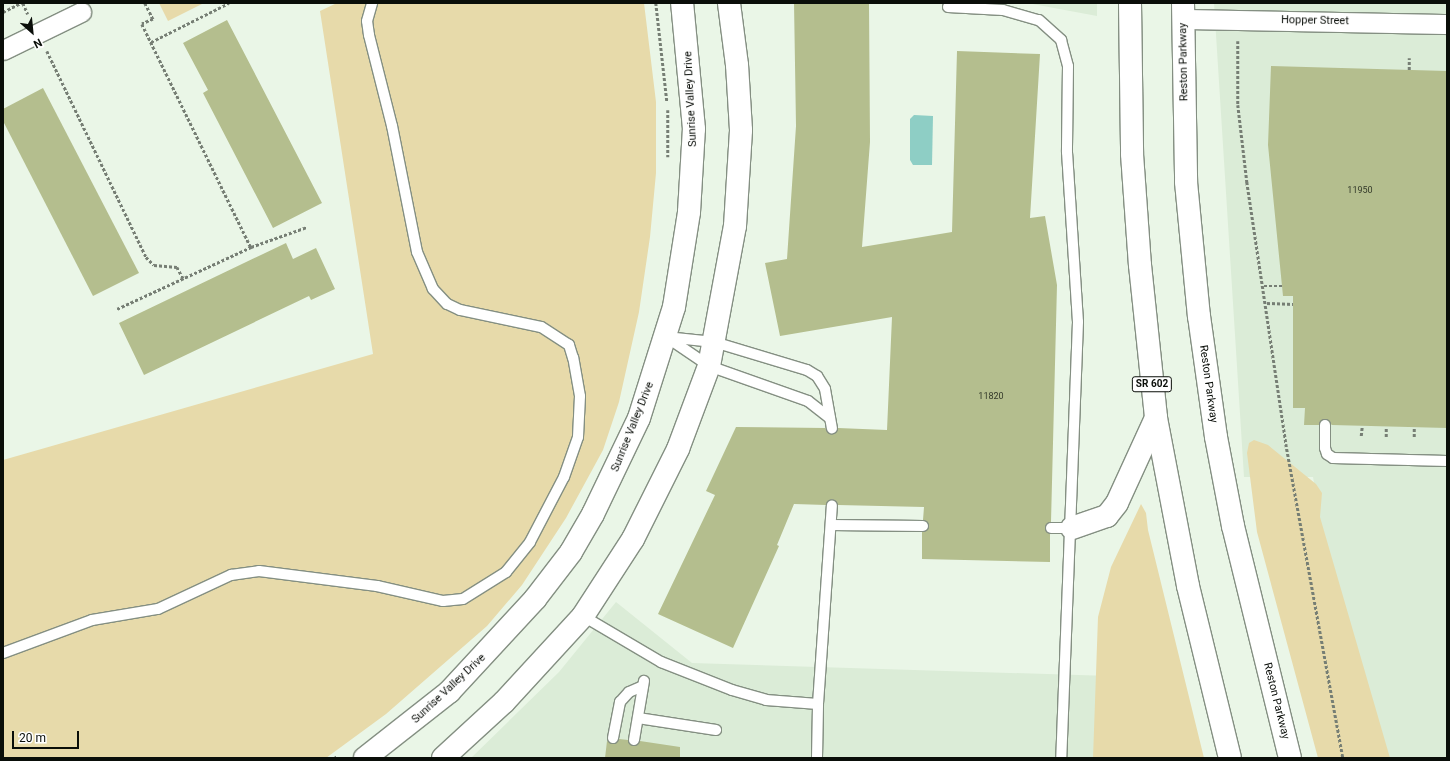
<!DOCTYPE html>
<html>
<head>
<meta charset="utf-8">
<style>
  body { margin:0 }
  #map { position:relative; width:1450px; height:761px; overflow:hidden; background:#eaf6e7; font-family:Roboto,sans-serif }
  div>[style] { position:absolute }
  .built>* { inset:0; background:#dbecd7 }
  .green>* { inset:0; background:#e7daaa }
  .water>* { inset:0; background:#8ecec5 }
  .building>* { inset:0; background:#b4be8e }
  .path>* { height:2.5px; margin-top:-1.25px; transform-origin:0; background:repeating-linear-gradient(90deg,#767e74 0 3px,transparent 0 5px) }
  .roads { filter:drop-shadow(1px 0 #848f82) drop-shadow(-1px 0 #848f82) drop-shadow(0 1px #848f82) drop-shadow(0 -1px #848f82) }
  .lane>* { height:10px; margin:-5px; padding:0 5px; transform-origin:5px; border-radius:5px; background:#fff }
  .street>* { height:19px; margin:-9.5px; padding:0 9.5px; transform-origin:9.5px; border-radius:9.5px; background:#fff }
  .secondary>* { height:22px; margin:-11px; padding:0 11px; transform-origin:11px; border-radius:11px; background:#fff }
  .primary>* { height:22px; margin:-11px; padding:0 11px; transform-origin:11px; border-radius:11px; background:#fff }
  span { translate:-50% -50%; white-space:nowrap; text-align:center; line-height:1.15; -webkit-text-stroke:3px #fff; paint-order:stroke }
  .number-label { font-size:9px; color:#343a2a }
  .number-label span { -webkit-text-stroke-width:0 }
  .shield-label span { padding:1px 3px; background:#fff; border:1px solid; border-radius:3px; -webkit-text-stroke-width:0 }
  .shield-label { font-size:10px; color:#0a0e09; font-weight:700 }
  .street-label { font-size:11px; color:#0a0e09 }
  .frame { position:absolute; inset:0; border:4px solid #0a0e09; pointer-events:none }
  .north { position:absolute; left:12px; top:12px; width:40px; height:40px; -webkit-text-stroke:3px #fff; paint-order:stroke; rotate:153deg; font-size:11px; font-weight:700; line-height:16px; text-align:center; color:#0a0e09 }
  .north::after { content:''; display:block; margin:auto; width:14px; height:18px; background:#0a0e09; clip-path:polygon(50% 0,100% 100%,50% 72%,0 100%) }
  .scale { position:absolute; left:12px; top:731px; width:67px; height:18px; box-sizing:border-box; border:2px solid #0a0e09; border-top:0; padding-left:5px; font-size:12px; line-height:14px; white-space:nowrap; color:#0a0e09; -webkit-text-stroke:3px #fff; paint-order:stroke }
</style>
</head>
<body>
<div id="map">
  <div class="built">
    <i style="clip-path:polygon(1027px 3px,1097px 3px,1097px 16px)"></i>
    <i style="clip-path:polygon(1214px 3px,1447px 3px,1447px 758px,1360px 758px,1313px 477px,1244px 477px)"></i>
    <i style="clip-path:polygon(616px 602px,692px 663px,1141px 677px,1167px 758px,471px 758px,559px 672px)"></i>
  </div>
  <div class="green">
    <i style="clip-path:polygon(159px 3px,204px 3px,168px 21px)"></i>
    <i style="clip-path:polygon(337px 3px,644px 3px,656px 102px,656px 173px,650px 237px,639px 312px,619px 402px,603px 450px,566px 518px,522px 585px,487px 626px,386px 714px,326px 758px,3px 758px,3px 460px,373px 354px,320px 11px)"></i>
    <i style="clip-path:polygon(1254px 440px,1268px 445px,1316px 484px,1322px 493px,1320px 517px,1390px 758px,1318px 758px,1257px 532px,1247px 453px,1249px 443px)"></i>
    <i style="clip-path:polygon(1141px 504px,1146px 513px,1148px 530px,1204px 758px,1093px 758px,1098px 617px,1111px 567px)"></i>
  </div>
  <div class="water">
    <i style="clip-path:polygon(914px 115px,933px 116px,932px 165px,913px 165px,910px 160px,910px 119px)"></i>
  </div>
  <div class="building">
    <i style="clip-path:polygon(794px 3px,869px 3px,870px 142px,862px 247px,952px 232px,957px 51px,1040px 54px,1030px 218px,1045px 216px,1057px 285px,1051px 522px,1045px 528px,1050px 534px,1050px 562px,922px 559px,922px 532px,929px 526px,923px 520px,924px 507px,838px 505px,832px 499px,826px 505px,794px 504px,777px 545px,779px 546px,733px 648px,658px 614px,715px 495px,706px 491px,736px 427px,825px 428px,833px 434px,838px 428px,887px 430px,892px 317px,780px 336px,765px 263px,787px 259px,796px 126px)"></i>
    <i style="clip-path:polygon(227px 20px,322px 203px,273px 228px,203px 93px,208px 90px,183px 43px)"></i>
    <i style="clip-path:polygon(1271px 66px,1447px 71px,1447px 428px,1332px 425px,1325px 419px,1319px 425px,1304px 425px,1305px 408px,1293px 408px,1293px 296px,1283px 296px,1268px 145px)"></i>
    <i style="clip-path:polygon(43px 88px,139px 273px,93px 296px,3px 121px,3px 109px)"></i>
    <i style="clip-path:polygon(286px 243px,293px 259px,316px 248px,335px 289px,311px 300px,309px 296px,144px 375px,119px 323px)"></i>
    <i style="clip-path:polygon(619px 739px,628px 740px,633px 746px,640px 741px,680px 747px,680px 758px,605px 758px,607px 741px,615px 744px)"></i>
  </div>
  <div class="path">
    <i style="left:23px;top:3px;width:12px;rotate:66deg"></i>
    <i style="left:145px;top:3px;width:18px;rotate:63deg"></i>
    <i style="left:153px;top:19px;width:12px;rotate:156deg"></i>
    <i style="left:142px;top:24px;width:248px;rotate:64deg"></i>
    <i style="left:656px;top:3px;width:99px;rotate:83.6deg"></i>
    <i style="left:3px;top:12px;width:20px;rotate:-27deg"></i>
    <i style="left:1238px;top:41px;width:64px;rotate:90deg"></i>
    <i style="left:1238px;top:105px;width:78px;rotate:83.3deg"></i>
    <i style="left:1247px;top:182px;width:265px;rotate:81.5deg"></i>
    <i style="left:1286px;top:444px;width:319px;rotate:79.7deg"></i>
    <i style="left:151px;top:42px;width:87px;rotate:-26.6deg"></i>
    <i style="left:47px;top:51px;width:229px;rotate:64.3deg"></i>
    <i style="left:146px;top:257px;width:11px;rotate:45deg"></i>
    <i style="left:154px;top:265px;width:23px;rotate:5deg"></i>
    <i style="left:177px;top:267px;width:13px;rotate:61deg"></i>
    <i style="left:1409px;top:70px;width:12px;rotate:-90deg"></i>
    <i style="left:668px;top:110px;width:47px;rotate:90deg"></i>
    <i style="left:1264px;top:286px;width:18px"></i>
    <i style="left:1267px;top:303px;width:26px;rotate:2deg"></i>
    <i style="left:117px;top:309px;width:148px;rotate:-24.8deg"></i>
    <i style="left:251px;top:247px;width:59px;rotate:-19.7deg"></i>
    <i style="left:1361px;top:436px;width:10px;rotate:-84deg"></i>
    <i style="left:1386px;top:437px;width:10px;rotate:-90deg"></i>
    <i style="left:1414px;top:437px;width:9px;rotate:-90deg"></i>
    <i style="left:334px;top:758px;width:4px;rotate:-27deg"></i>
  </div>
  <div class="roads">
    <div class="lane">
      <i style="left:948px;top:7px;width:55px;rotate:3.1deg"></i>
      <i style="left:1003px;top:10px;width:37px;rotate:16deg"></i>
      <i style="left:1039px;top:20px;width:30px;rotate:42deg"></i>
      <i style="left:1061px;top:40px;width:27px;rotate:75deg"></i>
      <i style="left:1068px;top:66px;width:86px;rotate:90.7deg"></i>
      <i style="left:1067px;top:152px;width:170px;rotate:86.3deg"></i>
      <i style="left:1078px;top:322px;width:436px;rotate:92.2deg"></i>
      <i style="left:666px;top:337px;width:48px;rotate:5.9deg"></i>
      <i style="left:714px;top:342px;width:97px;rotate:16.8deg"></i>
      <i style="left:807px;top:370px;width:12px;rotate:31deg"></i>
      <i style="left:817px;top:376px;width:15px;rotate:58deg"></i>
      <i style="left:825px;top:389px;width:40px;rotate:80deg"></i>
      <i style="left:668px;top:338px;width:50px;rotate:34.3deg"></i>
      <i style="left:709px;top:366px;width:105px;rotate:19.5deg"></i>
      <i style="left:808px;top:401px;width:28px;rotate:38deg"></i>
      <i style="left:1325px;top:425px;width:23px;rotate:90deg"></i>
      <i style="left:1325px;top:448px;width:6px;rotate:72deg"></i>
      <i style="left:1327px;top:454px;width:7px;rotate:34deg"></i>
      <i style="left:1333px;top:458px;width:114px;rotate:1.5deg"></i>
      <i style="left:831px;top:525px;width:92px;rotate:0.6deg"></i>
      <i style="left:1051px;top:528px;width:21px"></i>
      <i style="left:583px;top:616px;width:91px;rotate:30.5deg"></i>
      <i style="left:661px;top:662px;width:76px;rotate:21.5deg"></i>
      <i style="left:732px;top:690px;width:35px;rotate:16deg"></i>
      <i style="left:766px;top:700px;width:52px;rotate:4.4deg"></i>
      <i style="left:818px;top:704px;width:199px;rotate:-86deg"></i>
      <i style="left:3px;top:653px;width:95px;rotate:-20.3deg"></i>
      <i style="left:92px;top:620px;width:67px;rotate:-9.5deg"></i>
      <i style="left:158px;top:609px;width:81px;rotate:-25deg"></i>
      <i style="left:231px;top:575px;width:28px;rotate:-8deg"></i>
      <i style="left:259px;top:571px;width:119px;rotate:7.2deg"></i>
      <i style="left:377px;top:586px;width:68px;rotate:12.8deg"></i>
      <i style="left:443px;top:601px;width:20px;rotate:-6deg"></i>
      <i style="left:463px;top:599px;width:51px;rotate:-32.1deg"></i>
      <i style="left:506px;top:572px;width:38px;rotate:-51deg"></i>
      <i style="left:530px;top:542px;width:73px;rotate:-62.4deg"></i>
      <i style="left:564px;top:477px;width:42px;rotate:-70.7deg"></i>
      <i style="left:578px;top:437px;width:41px;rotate:-87.2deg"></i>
      <i style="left:580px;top:396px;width:39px;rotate:-100deg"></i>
      <i style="left:573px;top:358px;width:14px;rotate:-107deg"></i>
      <i style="left:569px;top:345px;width:33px;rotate:-147deg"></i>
      <i style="left:541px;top:327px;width:83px;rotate:-168.1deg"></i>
      <i style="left:460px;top:310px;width:14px;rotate:-155deg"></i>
      <i style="left:447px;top:304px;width:21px;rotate:-133deg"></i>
      <i style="left:433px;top:289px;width:40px;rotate:-113.4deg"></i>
      <i style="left:417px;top:252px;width:128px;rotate:-101.2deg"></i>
      <i style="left:392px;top:126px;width:94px;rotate:-104.2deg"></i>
      <i style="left:369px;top:35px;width:14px;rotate:-98deg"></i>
      <i style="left:367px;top:21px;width:19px;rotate:-74deg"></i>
      <i style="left:638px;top:718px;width:79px;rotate:8.7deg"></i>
      <i style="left:613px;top:738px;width:37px;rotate:-79deg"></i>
      <i style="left:620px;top:702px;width:13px;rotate:-48deg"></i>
      <i style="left:629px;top:692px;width:15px;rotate:-23deg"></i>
      <i style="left:634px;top:740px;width:60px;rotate:-80.4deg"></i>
      <i style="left:817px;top:758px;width:54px;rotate:-88.9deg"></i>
    </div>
    <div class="street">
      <i style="left:1183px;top:19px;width:264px;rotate:1.1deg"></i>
      <i style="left:3px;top:50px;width:87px;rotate:-26deg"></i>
    </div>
    <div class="secondary">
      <i style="left:365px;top:758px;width:107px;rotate:-38.2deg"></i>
      <i style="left:449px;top:692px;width:127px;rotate:-47.2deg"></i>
      <i style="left:535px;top:599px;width:59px;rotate:-52.5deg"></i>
      <i style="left:571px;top:552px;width:44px;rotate:-59.9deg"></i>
      <i style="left:593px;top:514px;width:106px;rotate:-64.4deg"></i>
      <i style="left:639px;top:418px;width:116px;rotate:-72.5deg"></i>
      <i style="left:674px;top:307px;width:96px;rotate:-81deg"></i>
      <i style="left:689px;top:212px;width:83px;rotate:-86.6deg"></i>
      <i style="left:694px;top:129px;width:127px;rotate:-95.4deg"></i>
      <i style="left:443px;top:758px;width:83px;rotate:-42.6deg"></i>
      <i style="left:504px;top:702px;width:117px;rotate:-47.4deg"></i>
      <i style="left:583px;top:616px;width:92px;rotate:-57deg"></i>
      <i style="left:633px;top:539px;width:101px;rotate:-63.4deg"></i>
      <i style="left:678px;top:449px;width:89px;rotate:-69.5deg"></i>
      <i style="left:709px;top:366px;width:142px;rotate:-79.5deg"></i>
      <i style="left:735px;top:226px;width:96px;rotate:-86.4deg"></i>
      <i style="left:741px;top:130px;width:65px;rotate:-93.5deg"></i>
      <i style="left:737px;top:65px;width:63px;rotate:-97.4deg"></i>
    </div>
    <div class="primary">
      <i style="left:1130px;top:3px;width:151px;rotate:89.2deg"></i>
      <i style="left:1132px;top:154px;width:111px;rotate:85.9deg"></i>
      <i style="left:1140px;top:265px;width:154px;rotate:84deg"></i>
      <i style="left:1156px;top:418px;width:171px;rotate:79.2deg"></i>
      <i style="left:1188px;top:586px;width:177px;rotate:76.3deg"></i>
      <i style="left:1183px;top:3px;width:179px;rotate:89deg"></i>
      <i style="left:1186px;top:182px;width:135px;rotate:84.5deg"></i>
      <i style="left:1199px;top:316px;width:122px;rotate:82deg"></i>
      <i style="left:1216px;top:437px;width:91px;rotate:79.2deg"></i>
      <i style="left:1233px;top:526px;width:239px;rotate:76.2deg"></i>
      <i style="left:1072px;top:528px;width:37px;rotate:-19deg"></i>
      <i style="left:1107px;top:516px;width:16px;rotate:-52deg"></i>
      <i style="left:1117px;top:503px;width:94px;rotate:-65.4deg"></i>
    </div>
  </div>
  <div class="number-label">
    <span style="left:1360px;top:190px">11950</span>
    <span style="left:991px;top:396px">11820</span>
  </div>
  <div class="shield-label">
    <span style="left:1152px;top:384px">SR 602</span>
  </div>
  <div class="street-label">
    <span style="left:1315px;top:21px;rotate:1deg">Hopper Street</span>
    <span style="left:1184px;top:62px;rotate:-91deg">Reston Parkway</span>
    <span style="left:691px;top:99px;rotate:-93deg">Sunrise Valley Drive</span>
    <span style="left:1208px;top:384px;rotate:82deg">Reston Parkway</span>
    <span style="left:633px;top:427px;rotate:-68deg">Sunrise Valley Drive</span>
    <span style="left:449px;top:689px;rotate:-43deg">Sunrise Valley Drive</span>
    <span style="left:1276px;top:701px;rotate:76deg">Reston Parkway</span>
  </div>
  <div class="frame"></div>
  <div class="north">N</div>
  <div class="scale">20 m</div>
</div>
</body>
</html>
